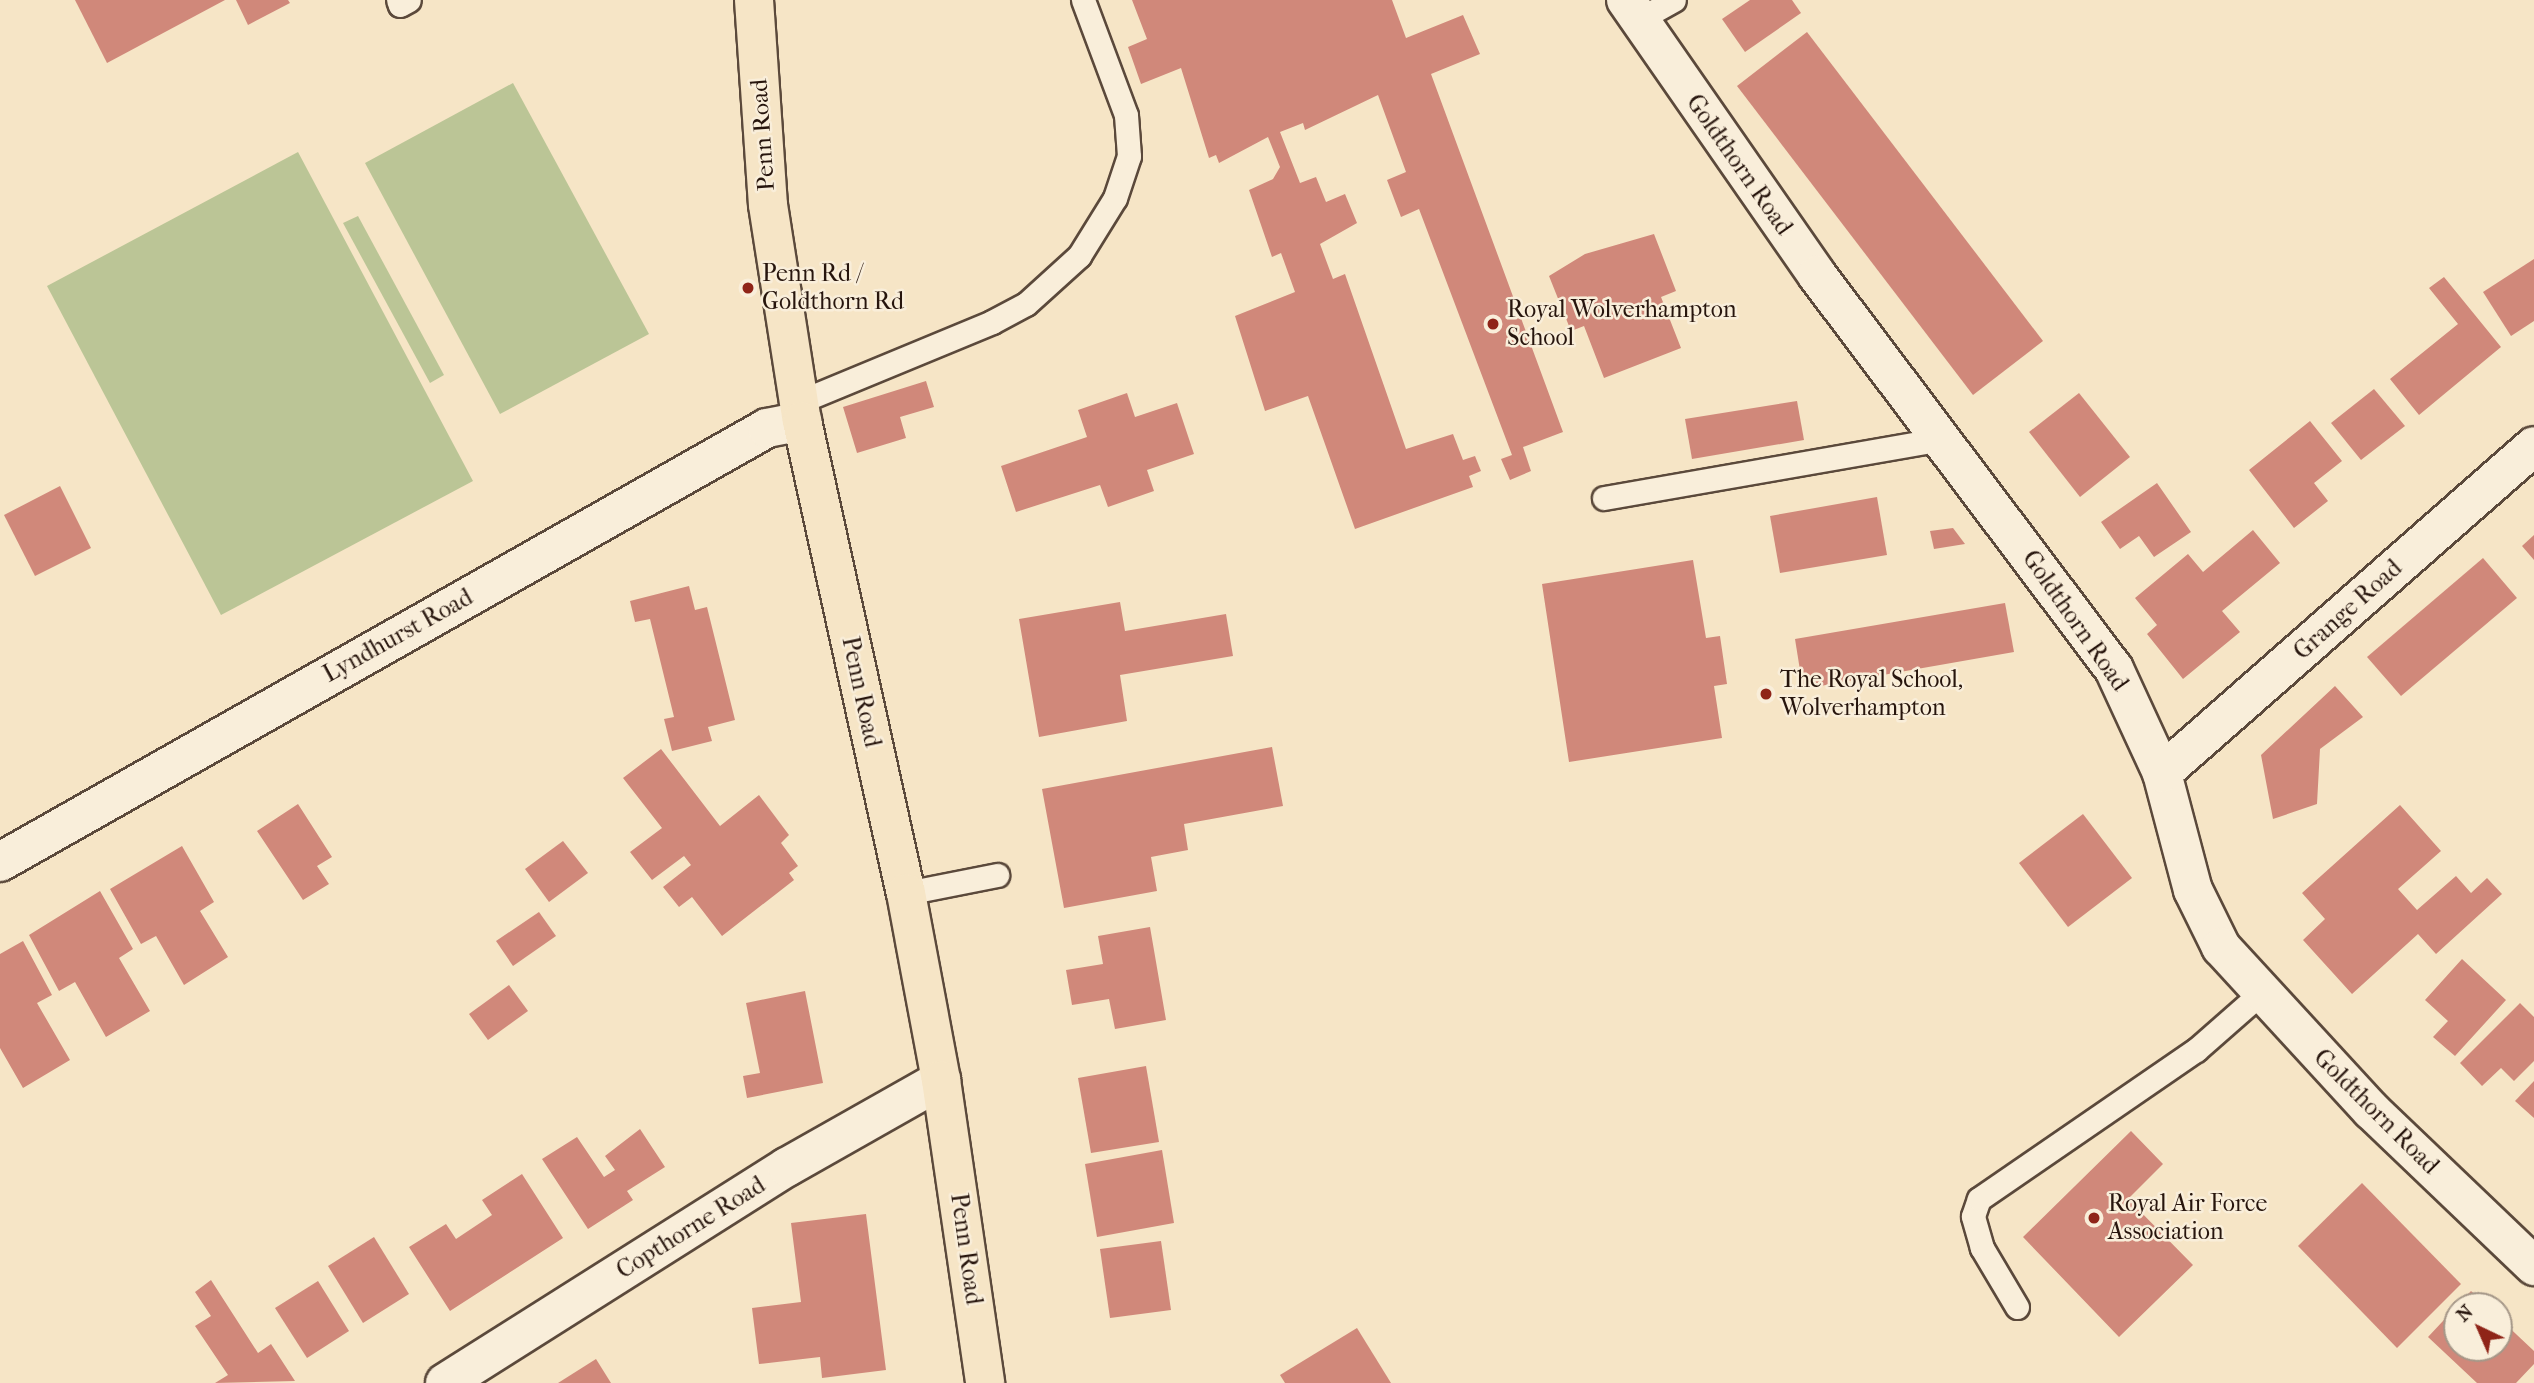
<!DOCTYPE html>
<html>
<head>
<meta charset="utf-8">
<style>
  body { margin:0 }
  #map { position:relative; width:2534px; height:1383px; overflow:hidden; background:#f6e5c6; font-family:"IM FELL French Canon",serif }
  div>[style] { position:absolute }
  .green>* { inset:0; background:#bbc596 }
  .building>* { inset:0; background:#d0887a }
  .roads { filter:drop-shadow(2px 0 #5b493b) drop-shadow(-2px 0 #5b493b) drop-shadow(0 2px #5b493b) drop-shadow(0 -2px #5b493b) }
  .service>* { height:23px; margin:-11.5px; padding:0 11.5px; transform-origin:11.5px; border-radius:11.5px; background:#f9eeda }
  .minor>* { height:38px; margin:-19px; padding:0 19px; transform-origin:19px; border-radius:19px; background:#f9eeda }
  .trunk>* { height:38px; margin:-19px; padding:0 19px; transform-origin:19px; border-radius:19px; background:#f6e5c6 }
  .dots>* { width:19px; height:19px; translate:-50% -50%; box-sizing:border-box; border:4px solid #f9eeda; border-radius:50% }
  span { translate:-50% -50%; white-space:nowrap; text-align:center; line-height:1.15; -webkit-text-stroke:5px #f9eeda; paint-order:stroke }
  .street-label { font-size:24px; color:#27150d }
  .poi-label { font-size:24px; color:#27150d }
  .left { translate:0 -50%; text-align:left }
  .north { position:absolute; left:2443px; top:1292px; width:70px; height:70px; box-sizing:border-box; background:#f9eeda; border:2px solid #a59788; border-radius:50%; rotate:316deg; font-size:19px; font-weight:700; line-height:28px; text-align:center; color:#27150d }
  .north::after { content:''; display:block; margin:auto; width:24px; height:32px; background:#8f2418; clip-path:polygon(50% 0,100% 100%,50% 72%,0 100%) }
</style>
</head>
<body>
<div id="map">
  <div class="green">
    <i style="clip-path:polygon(513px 83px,649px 334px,500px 414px,365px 163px)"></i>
    <i style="clip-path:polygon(298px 152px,473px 481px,221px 615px,47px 286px)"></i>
    <i style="clip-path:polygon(358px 216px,444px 375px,430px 383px,343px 223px)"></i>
  </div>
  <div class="building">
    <i style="clip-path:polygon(75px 0,225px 0,107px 63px)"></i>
    <i style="clip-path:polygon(236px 0,288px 0,290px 3px,248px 25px)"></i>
    <i style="clip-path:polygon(1132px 0,1392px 0,1406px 38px,1463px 15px,1480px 54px,1431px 74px,1563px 432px,1523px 447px,1531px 471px,1510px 480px,1501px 459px,1512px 455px,1419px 209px,1401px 217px,1387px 180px,1406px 172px,1378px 95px,1305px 130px,1303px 123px,1280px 132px,1300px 183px,1316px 177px,1326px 202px,1345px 194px,1357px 223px,1320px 244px,1333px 279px,1345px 274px,1406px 449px,1453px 434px,1463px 460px,1475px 456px,1481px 471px,1469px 476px,1473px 487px,1355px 529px,1308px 396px,1265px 411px,1235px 316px,1295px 292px,1281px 253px,1272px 257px,1249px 190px,1273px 179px,1280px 167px,1268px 137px,1219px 163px,1216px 155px,1209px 158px,1181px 68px,1141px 84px,1128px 47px,1147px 39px)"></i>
    <i style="clip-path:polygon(1750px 0,1792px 0,1801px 13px,1745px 52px,1722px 19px)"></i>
    <i style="clip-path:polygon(1807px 32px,2043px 341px,1973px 395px,1737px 86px)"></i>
    <i style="clip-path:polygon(1654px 234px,1676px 291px,1661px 297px,1681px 348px,1604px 378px,1584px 326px,1571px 331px,1549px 276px,1585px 254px)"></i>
    <i style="clip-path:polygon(2534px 259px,2534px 321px,2511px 336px,2483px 292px)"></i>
    <i style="clip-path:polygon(2444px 277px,2501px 347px,2419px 415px,2390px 379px,2458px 324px,2429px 288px)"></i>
    <i style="clip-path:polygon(926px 381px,934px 407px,900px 417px,906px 438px,857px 453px,843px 407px)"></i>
    <i style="clip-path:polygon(2374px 389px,2405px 426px,2361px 460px,2331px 423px)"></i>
    <i style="clip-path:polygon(1127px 393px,1135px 417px,1177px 403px,1194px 454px,1147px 470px,1154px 491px,1108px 507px,1100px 485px,1016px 512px,1001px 466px,1087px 437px,1078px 410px)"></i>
    <i style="clip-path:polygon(2079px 393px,2130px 457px,2080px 497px,2029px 432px)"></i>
    <i style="clip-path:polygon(1797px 401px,1804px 440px,1692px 459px,1685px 419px)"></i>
    <i style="clip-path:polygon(2310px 421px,2342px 461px,2314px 483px,2328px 501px,2294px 528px,2249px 470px)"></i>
    <i style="clip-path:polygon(2157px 483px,2191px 532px,2154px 557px,2139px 536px,2120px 549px,2101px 522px)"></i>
    <i style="clip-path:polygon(60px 486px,91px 548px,35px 576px,4px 515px)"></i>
    <i style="clip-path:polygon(1877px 497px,1887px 555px,1780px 573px,1770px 516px)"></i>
    <i style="clip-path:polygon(1953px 528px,1965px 544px,1934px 549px,1930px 531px)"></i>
    <i style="clip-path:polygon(2253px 530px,2280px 563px,2222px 611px,2240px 632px,2183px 679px,2147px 634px,2157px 625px,2135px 598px,2188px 554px,2203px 572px)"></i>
    <i style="clip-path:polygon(2534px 535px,2534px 560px,2522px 546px)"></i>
    <i style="clip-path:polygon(2483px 558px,2517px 598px,2401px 696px,2367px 657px)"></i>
    <i style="clip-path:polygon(1693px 560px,1706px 638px,1720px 636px,1727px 684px,1714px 686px,1722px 738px,1569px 762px,1542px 584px)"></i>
    <i style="clip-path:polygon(689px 586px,695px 610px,707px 607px,735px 720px,708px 727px,712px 741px,672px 751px,664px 719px,674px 717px,650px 619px,635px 622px,630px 601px)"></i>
    <i style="clip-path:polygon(1120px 602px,1125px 631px,1226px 614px,1233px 656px,1120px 675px,1127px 721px,1039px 737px,1019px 619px)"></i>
    <i style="clip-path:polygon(2005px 603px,2014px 652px,1803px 689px,1795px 639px)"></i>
    <i style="clip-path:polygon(2335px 686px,2363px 717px,2320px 749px,2317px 804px,2273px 819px,2261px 755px)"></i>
    <i style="clip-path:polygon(1272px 747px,1283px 806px,1184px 824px,1188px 850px,1151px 857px,1157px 891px,1064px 908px,1042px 789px)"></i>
    <i style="clip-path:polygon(661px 749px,720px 826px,759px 795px,789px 835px,781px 843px,798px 866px,789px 873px,794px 880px,722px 936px,692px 897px,679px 907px,663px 887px,691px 865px,684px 856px,652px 880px,630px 852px,662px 828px,623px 778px)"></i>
    <i style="clip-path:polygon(298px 804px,332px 857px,317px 866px,329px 884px,303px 900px,257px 831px)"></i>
    <i style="clip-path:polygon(2400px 805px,2441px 851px,2398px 889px,2417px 910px,2456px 876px,2471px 893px,2487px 878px,2502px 894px,2436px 954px,2418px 934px,2352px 994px,2303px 940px,2325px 919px,2302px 893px)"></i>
    <i style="clip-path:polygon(2083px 814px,2132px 878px,2068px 927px,2019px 863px)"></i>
    <i style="clip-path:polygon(563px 841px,588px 873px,549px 902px,525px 869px)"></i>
    <i style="clip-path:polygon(182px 846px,214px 902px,200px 911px,228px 957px,184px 985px,156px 936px,141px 944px,110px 889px)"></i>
    <i style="clip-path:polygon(100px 891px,133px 949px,119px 958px,150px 1011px,106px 1037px,75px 982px,59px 991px,29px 935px)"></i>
    <i style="clip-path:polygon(539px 912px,556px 936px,513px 966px,496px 941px)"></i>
    <i style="clip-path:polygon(1150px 927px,1166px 1020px,1115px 1029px,1109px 999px,1072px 1005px,1066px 970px,1103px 964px,1098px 936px)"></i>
    <i style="clip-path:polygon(23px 941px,52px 995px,37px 1003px,70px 1060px,23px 1088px,0 1048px,0 954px)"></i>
    <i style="clip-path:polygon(2462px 959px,2506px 1000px,2455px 1056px,2433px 1037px,2448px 1021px,2425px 1000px)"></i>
    <i style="clip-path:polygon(509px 985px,528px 1011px,488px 1040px,469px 1014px)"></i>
    <i style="clip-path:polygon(805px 991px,823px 1083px,747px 1098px,743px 1076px,760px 1073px,746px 1003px)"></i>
    <i style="clip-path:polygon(2520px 1003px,2534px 1017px,2534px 1061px,2514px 1081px,2501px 1068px,2482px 1086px,2460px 1063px)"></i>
    <i style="clip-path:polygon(1146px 1066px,1159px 1142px,1091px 1153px,1078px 1078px)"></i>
    <i style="clip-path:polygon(2534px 1081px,2534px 1118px,2515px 1101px)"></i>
    <i style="clip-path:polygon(640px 1129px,665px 1167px,627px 1191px,633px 1200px,588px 1229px,542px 1159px,577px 1137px,604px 1177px,615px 1170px,605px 1156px)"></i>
    <i style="clip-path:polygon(2131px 1131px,2163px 1164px,2128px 1199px,2193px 1265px,2119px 1337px,2023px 1237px)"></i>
    <i style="clip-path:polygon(1162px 1150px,1174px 1223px,1097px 1237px,1085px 1164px)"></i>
    <i style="clip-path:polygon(522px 1174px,563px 1238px,450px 1311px,409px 1247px,446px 1224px,456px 1239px,492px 1215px,482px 1200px)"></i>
    <i style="clip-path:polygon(2362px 1183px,2461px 1284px,2397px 1348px,2298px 1246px)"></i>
    <i style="clip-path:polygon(866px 1214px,886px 1370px,822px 1378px,820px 1357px,759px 1364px,752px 1308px,801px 1302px,791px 1223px)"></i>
    <i style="clip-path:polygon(374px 1237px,409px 1294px,363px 1323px,328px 1266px)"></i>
    <i style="clip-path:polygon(1161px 1241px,1171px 1310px,1110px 1318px,1100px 1249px)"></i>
    <i style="clip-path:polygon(211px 1280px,258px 1353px,271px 1344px,295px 1381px,215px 1383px,228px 1375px,195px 1326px,211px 1316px,195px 1292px)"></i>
    <i style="clip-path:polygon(318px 1281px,349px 1331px,307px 1358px,275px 1308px)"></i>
    <i style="clip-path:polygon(2471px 1291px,2487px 1306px,2457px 1306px,2457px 1348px,2499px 1348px,2499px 1318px,2534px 1351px,2534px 1364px,2516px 1383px,2477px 1383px,2428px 1337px)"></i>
    <i style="clip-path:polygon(1357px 1328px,1391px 1383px,1285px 1383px,1280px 1375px)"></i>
    <i style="clip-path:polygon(596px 1359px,611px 1383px,558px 1383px)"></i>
  </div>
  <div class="roads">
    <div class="service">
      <i style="left:398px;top:0;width:5px;rotate:68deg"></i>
      <i style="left:400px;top:5px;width:10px;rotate:-29deg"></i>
      <i style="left:1638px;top:20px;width:41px;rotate:-29.1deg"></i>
      <i style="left:799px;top:402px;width:209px;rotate:-22.5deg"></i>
      <i style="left:992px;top:322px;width:38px;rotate:-28deg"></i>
      <i style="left:1026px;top:304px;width:72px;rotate:-42.2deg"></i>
      <i style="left:1079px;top:256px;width:68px;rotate:-58.2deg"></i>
      <i style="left:1115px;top:198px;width:44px;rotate:-71.6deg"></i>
      <i style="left:1129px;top:156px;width:41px;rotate:-94.2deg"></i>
      <i style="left:1126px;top:115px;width:123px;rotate:-110.5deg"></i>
      <i style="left:1604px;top:498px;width:344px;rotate:-9.9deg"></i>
      <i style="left:906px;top:893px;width:93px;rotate:-11.2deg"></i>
      <i style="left:2017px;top:1307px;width:69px;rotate:-120.7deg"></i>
      <i style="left:1982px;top:1248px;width:33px;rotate:-106deg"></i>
      <i style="left:1973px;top:1216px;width:18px;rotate:-71deg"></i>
      <i style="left:1979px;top:1199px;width:263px;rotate:-34.5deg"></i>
      <i style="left:2196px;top:1050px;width:88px;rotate:-41.3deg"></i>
    </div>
    <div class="minor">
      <i style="left:1626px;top:0;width:335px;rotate:55.2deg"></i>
      <i style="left:1817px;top:275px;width:493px;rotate:53deg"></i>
      <i style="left:2114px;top:669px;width:115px;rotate:65.2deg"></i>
      <i style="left:2162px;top:773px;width:121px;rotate:75.2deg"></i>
      <i style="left:2193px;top:890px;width:64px;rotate:63.8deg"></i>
      <i style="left:2221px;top:947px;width:222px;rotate:47.4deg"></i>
      <i style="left:2371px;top:1110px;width:226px;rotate:43.7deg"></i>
      <i style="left:2162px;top:773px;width:495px;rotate:-41.3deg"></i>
      <i style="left:0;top:862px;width:881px;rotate:-29.5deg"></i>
      <i style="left:767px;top:428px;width:36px;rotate:-11deg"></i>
      <i style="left:445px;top:1383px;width:404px;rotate:-32.3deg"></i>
      <i style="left:787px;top:1167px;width:177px;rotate:-29.5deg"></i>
    </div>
    <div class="trunk">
      <i style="left:754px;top:0;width:205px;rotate:86.1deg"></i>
      <i style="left:768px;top:205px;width:219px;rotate:81.1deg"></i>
      <i style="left:802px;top:421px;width:483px;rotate:77.6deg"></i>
      <i style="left:906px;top:893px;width:190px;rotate:79.4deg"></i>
      <i style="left:941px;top:1080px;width:306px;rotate:81.7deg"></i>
    </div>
  </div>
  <div class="dots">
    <i style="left:748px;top:288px;background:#8f2418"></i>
    <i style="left:1493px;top:324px;background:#8f2418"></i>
    <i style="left:1766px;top:694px;background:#8f2418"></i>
    <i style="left:2094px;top:1218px;background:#8f2418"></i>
  </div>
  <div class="street-label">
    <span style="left:763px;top:135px;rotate:-94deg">Penn Road</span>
    <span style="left:1739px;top:165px;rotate:55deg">Goldthorn Road</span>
    <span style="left:2348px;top:610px;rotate:-42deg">Grange Road</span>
    <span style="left:2075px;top:621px;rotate:55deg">Goldthorn Road</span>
    <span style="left:398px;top:636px;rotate:-29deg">Lyndhurst Road</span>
    <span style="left:861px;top:692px;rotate:78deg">Penn Road</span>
    <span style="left:2376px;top:1112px;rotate:45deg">Goldthorn Road</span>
    <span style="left:691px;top:1228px;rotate:-32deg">Copthorne Road</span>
    <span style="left:966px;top:1249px;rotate:82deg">Penn Road</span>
  </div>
  <div class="poi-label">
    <span class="left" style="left:762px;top:288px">Penn Rd /<br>Goldthorn Rd</span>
    <span class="left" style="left:1507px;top:324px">Royal Wolverhampton<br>School</span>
    <span class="left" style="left:1780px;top:694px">The Royal School,<br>Wolverhampton</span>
    <span class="left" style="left:2108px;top:1218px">Royal Air Force<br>Association</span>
  </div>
  <div class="north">N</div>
</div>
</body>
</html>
